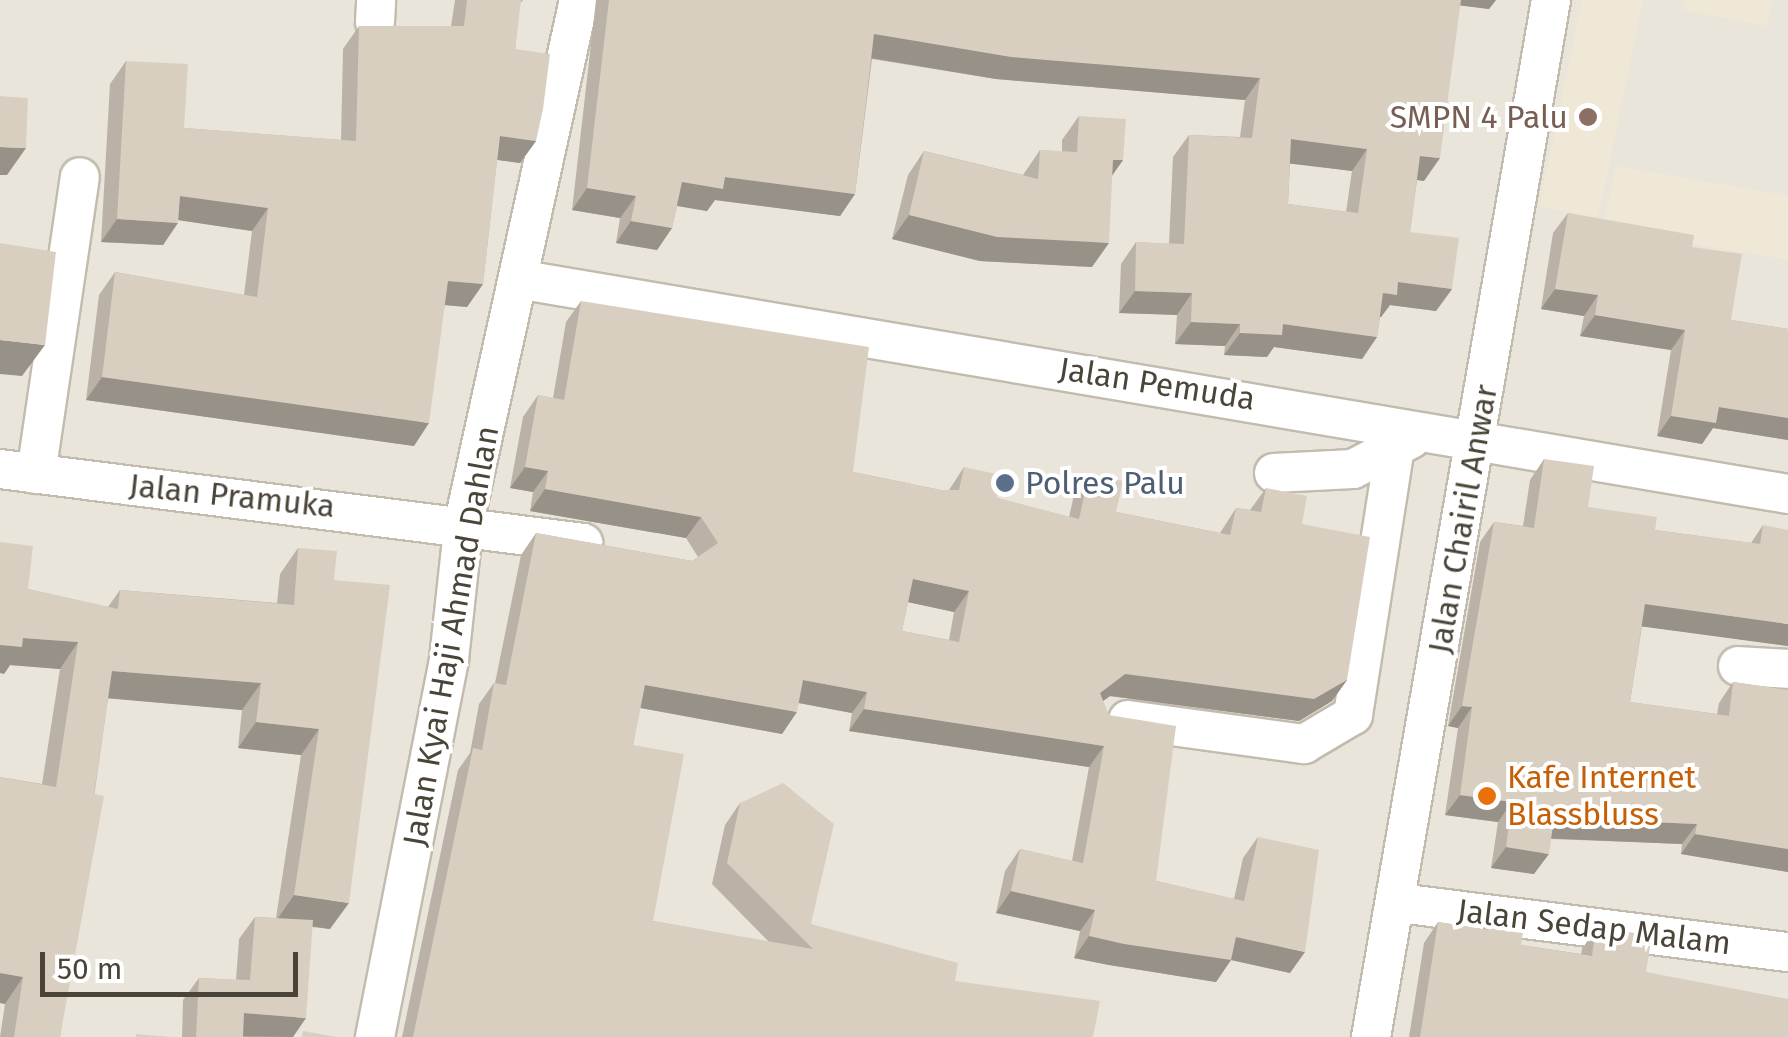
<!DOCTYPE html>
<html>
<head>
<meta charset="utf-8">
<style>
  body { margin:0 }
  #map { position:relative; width:1788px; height:1037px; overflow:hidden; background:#f6f3ec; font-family:"Fira Sans",sans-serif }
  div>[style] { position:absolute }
  .residential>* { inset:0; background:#eae5da }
  .education>* { inset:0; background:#efe8d6 }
  .roads { filter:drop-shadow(2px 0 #c2bbae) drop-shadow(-2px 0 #c2bbae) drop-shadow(0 2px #c2bbae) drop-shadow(0 -2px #c2bbae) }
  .minor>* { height:38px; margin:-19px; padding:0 19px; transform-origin:19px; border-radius:19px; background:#fff }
  .wall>* { inset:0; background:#bab2a6 }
  .shaded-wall>* { inset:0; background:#979187 }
  .building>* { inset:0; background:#d8cfc1 }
  .dots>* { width:28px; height:28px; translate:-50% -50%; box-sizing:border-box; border:5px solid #fff; border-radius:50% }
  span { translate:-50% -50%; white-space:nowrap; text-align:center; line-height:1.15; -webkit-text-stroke:8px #fff; paint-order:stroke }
  .education-label { font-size:32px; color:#785e54 }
  .right { translate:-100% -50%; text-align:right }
  .street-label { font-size:32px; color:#4b4439 }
  .service-label { font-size:32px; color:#4e5e75 }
  .left { translate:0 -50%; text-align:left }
  .food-label { font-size:32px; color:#c56008 }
  .scale { position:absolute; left:40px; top:952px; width:258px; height:45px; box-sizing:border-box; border:5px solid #4b4439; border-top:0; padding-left:12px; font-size:30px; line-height:35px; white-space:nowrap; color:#4b4439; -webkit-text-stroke:8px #fff; paint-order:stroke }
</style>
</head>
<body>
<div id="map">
  <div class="residential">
    <i style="clip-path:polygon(0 0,1788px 0,1788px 1037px,0 1037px)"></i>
  </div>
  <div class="education">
    <i style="clip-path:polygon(1582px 0,1643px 0,1598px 217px,1539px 207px)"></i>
    <i style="clip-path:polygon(1684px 0,1772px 0,1767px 26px,1682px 10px)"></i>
    <i style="clip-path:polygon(1616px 166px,1788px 196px,1788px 260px,1603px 228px)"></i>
  </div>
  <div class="roads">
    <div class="minor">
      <i style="left:375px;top:22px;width:22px;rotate:-87deg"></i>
      <i style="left:523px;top:280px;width:1283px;rotate:9.6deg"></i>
      <i style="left:0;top:469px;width:588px;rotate:7.23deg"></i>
      <i style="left:1274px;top:473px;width:79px;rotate:-2.9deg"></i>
      <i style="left:1353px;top:469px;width:65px;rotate:-27.3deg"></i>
      <i style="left:36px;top:474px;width:300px;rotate:-81.6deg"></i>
      <i style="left:1738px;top:666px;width:50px;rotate:3.4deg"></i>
      <i style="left:1128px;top:720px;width:178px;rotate:7.8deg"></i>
      <i style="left:1304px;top:744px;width:57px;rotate:-30.6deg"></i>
      <i style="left:1353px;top:715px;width:271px;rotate:-81.1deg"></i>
      <i style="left:1399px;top:903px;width:392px;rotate:7.2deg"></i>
      <i style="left:375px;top:1037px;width:385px;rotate:-78.9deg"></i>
      <i style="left:449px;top:659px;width:138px;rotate:-83.8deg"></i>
      <i style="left:464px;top:522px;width:535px;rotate:-77.58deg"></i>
      <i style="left:1371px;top:1037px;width:1053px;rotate:-80.15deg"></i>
    </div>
  </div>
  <div class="wall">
    <i style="clip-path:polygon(455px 0,523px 0,520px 3px,515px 49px,536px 141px,520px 163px,497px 160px,483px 284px,467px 307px,445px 305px,414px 446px,86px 400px,99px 295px,115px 272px,244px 295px,252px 231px,178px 220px,163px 245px,101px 242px,110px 84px,126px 61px,184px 128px,341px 140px,343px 49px,359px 26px,451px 26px)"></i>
    <i style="clip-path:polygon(evenodd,596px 0,1496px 0,1489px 9px,1460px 5px,1424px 181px,1417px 180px,1410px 232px,1452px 289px,1436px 311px,1390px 305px,1381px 317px,1380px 317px,1377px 337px,1362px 359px,1274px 347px,1267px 357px,1224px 355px,1225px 346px,1175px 344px,1177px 315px,1119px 313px,1121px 264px,1136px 242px,1169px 244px,1173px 157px,1189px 135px,1240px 137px,1245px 100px,996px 79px,872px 59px,855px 194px,840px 216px,715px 200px,707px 211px,677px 206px,672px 228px,657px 250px,616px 243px,620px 218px,572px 210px,596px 0,1290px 163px,1352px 171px,1346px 212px,1288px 204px,1290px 163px)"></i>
    <i style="clip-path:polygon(1079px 116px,1123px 160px,1112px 176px,1092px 267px,980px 261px,892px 239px,908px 175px,924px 151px,1023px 175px,1040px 150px,1062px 152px,1062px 140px)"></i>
    <i style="clip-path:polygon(1568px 213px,1692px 247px,1731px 320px,1788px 329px,1788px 440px,1713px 428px,1702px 444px,1657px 436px,1671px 350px,1580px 336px,1584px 316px,1541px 309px,1553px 233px)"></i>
    <i style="clip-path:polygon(evenodd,581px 301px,853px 472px,941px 490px,949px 490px,964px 467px,997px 498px,1069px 517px,1074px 495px,1089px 474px,1116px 512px,1220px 533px,1236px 508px,1250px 510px,1266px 488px,1302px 524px,1347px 680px,1332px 701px,1299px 721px,1110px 696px,1103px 701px,1156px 881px,1234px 899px,1243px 858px,1258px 837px,1290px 973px,1231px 960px,1216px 982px,1109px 965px,1074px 958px,1080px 931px,996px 913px,1005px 871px,1020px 849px,1072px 861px,1089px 767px,849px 731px,852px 713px,799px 703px,782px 734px,640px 708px,633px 745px,653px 921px,769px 942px,712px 884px,725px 825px,740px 803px,811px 924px,1093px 1037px,402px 1037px,458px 770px,470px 753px,479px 704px,494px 683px,495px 683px,521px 555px,536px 533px,692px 561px,698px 557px,686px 538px,530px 511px,533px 492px,510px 488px,523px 417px,538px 395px,553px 398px,566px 322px,581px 301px,908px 602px,954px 612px,949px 640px,902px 631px,908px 602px)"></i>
    <i style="clip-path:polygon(1544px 459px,1588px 507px,1655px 530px,1751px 543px,1763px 525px,1788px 646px,1642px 626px,1630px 702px,1717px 714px,1719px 703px,1733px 682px,1788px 690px,1788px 872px,1681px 854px,1682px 844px,1551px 839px,1534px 874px,1491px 868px,1498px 822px,1445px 815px,1458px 728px,1448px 726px,1480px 542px,1494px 522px,1523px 526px,1530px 480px)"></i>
    <i style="clip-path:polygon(298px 548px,334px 580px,330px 929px,312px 927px,293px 1037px,182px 1037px,183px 1000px,199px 978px,236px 980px,239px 939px,255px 917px,276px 918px,301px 755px,238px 748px,242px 710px,108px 698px,60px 1037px,0 1037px,5px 1004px,0 1003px,0 777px,42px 784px,60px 669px,10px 665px,4px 674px,28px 589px,108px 607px,120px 590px,277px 603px,280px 574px)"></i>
    <i style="clip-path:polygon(1492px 915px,1521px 945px,1581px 954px,1582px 949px,1596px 928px,1646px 972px,1788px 1037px,1409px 1037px,1424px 943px,1438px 922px,1482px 929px)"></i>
  </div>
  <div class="shaded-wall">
    <i style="clip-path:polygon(1451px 0,1496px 0,1489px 9px,1448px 4px)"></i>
    <i style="clip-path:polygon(874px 34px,1260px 78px,1245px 100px,996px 79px,859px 56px)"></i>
    <i style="clip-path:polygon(500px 136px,536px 141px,520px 163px,484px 158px)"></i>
    <i style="clip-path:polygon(1291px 139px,1367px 149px,1352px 171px,1276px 162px)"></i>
    <i style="clip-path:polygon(0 147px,26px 148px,7px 175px,0 175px)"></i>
    <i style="clip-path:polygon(1420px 156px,1440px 158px,1424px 181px,1404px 178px)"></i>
    <i style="clip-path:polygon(1113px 160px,1123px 160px,1106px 184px)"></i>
    <i style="clip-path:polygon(725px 177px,855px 194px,840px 216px,715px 200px,707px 211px,666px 204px,682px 182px)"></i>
    <i style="clip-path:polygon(587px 188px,636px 196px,620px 218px,572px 210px)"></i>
    <i style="clip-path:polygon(180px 196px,268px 208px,252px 231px,164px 218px)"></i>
    <i style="clip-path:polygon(909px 215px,1109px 243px,1092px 267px,980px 261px,892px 239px)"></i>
    <i style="clip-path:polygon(117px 219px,178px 223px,163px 245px,101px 242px)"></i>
    <i style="clip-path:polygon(631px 221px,672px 228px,657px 250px,616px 243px)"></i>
    <i style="clip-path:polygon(448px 281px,483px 284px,467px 307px,432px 304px)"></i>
    <i style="clip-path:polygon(1398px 282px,1452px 289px,1436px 311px,1390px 305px,1381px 317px,1367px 315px,1383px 293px)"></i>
    <i style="clip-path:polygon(1555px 289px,1598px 295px,1584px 316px,1541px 309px)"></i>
    <i style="clip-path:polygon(1135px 291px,1192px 293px,1177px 315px,1119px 313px)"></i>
    <i style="clip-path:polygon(1595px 315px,1685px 330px,1671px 350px,1580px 336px)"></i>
    <i style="clip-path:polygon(1191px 322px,1240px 324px,1225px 346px,1175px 344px)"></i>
    <i style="clip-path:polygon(1283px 324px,1377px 337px,1362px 359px,1274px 347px,1267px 357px,1224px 355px,1240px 333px)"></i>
    <i style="clip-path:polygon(0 340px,45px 345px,22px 376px,0 374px)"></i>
    <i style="clip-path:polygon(102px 377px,429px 423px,414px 446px,86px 400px)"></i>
    <i style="clip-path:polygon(1719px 407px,1788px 418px,1788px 440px,1713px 428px,1702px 444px,1657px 436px,1671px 416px)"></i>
    <i style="clip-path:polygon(525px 467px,548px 471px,533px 492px,510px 488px)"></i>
    <i style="clip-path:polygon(545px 489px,701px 517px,686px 538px,530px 511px)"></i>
    <i style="clip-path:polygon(913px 579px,969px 591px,954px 612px,898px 600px)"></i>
    <i style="clip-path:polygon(1645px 604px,1788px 624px,1788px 646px,1631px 625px)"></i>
    <i style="clip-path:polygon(23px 638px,78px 642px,60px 669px,10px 665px,4px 674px,0 673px,0 645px)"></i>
    <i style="clip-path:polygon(112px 671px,261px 683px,242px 710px,93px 697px)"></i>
    <i style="clip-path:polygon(1125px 674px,1347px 680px,1332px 701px,1299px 721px,1110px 696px,1085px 714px,1100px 693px)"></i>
    <i style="clip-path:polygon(803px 680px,867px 692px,852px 713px,788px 701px)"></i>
    <i style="clip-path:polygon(645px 685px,797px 712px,782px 734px,630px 706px)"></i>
    <i style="clip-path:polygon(1462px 706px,1472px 707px,1458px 728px,1448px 726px)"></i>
    <i style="clip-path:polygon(864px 709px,1104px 746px,1089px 767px,849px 731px)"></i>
    <i style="clip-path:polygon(256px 722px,319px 729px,301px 755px,238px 748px)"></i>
    <i style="clip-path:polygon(1460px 795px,1512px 802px,1498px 822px,1445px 815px)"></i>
    <i style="clip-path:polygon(1554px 818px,1697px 824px,1682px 844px,1540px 838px)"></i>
    <i style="clip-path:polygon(1695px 834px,1788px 849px,1788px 872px,1681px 854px)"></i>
    <i style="clip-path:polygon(1506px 847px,1549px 854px,1534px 874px,1491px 868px)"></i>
    <i style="clip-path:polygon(1011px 891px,1095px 910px,1080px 931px,996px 913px)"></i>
    <i style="clip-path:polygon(294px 895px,349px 903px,330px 929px,276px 921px)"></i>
    <i style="clip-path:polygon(1089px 936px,1236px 937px,1305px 952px,1290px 973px,1231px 960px,1216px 982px,1109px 965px,1074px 958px)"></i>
    <i style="clip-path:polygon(0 973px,23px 977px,5px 1004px,0 1003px)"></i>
    <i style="clip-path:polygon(244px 1013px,306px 1018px,293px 1037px,229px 1036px)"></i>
  </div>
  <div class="building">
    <i style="clip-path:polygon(467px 0,521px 0,515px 49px,550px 54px,543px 109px,536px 141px,500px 136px,483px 284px,448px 281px,429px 423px,102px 377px,115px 272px,257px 297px,268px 208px,180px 196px,178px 223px,117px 219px,126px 61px,188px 64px,184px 128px,356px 141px,359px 26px,464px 26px)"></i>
    <i style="clip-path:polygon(evenodd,609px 0,1461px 0,1440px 158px,1420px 156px,1410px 232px,1459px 238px,1452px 289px,1398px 282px,1397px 295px,1383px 293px,1377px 337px,1283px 324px,1282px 335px,1240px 333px,1240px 324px,1191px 322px,1192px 293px,1135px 291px,1136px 242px,1184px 244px,1189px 135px,1252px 138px,1260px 78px,1011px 57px,874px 34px,855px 194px,725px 177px,723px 189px,682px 182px,672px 228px,631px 221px,636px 196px,587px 188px,609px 0,1291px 139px,1367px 149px,1358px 213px,1288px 204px,1291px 139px)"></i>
    <i style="clip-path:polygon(0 96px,28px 98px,26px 148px,0 147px)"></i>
    <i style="clip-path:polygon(1079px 116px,1126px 119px,1123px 160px,1113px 160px,1109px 243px,997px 237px,909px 215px,924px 151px,1038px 179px,1040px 150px,1077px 152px)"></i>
    <i style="clip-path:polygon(1568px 213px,1694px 235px,1692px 247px,1742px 254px,1731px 320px,1788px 329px,1788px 418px,1719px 407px,1716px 423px,1671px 416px,1685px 330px,1595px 315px,1598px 295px,1555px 289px)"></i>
    <i style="clip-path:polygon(0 243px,56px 252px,45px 345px,0 340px)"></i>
    <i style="clip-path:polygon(evenodd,581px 301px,869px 347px,853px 472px,941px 490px,959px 490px,964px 467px,1001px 475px,997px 498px,1079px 519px,1089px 474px,1123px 481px,1116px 512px,1230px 535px,1236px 508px,1261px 512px,1266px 488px,1307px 496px,1302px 524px,1370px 537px,1347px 680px,1314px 699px,1125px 674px,1100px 693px,1109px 715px,1176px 726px,1156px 881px,1244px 901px,1258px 837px,1319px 850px,1305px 952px,1236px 937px,1231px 960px,1124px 944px,1089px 936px,1095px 910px,1011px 891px,1020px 849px,1083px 863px,1104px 746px,864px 709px,867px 692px,803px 680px,797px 712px,645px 685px,633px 745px,684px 754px,653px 921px,813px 949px,727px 863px,740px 803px,783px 783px,834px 824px,811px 924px,958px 963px,955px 981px,1100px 1001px,1093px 1037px,413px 1037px,473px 748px,482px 750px,494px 683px,506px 685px,536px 533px,692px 561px,718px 543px,701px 517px,545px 489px,548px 471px,525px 467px,538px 395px,564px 400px,581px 301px,913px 579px,969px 591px,959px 642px,902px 631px,913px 579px)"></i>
    <i style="clip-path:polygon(1544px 459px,1594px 466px,1588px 507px,1657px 517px,1655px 530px,1760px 544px,1763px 525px,1788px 530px,1788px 624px,1645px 604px,1630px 702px,1729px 716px,1733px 682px,1788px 690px,1788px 849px,1695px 834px,1697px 824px,1554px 818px,1549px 854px,1506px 847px,1512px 802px,1460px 795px,1472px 707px,1462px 706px,1494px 522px,1534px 528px)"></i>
    <i style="clip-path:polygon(0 542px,33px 546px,28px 589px,118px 609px,120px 590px,294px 605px,298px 548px,337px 551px,334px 580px,390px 585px,349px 903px,294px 895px,319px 729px,256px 722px,261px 683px,112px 671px,94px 794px,104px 796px,60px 1037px,14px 1037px,23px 977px,0 973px,0 777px,56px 787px,78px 642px,23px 638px,22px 647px,0 645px)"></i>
    <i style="clip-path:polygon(1492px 915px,1525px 919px,1521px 945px,1592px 956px,1596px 928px,1652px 935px,1646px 972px,1788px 999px,1788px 1037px,1420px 1037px,1438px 922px,1489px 930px)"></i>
    <i style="clip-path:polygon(255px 917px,313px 920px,306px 1018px,244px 1013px,243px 1037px,196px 1037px,199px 978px,250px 980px)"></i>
    <i style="clip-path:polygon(303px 1031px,336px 1037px,302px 1037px)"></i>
    <i style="clip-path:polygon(136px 1034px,171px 1037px,136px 1037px)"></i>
  </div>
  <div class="dots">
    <i style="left:1588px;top:117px;background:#8d6e63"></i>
    <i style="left:1005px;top:483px;background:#5c6f8a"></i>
    <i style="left:1487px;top:796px;background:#e8710a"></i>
  </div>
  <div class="education-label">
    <span class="right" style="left:1568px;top:117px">SMPN 4 Palu</span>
  </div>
  <div class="street-label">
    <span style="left:1157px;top:384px;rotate:9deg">Jalan Pemuda</span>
    <span style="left:232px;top:496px;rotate:6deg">Jalan Pramuka</span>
    <span style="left:1463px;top:519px;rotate:-80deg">Jalan Chairil Anwar</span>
    <span style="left:451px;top:636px;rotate:-80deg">Jalan Kyai Haji Ahmad Dahlan</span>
    <span style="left:1594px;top:927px;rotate:7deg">Jalan Sedap Malam</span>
  </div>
  <div class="service-label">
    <span class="left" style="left:1025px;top:483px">Polres Palu</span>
  </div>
  <div class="food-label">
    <span class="left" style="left:1507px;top:796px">Kafe Internet<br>Blassbluss</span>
  </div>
  <div class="scale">50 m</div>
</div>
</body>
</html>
